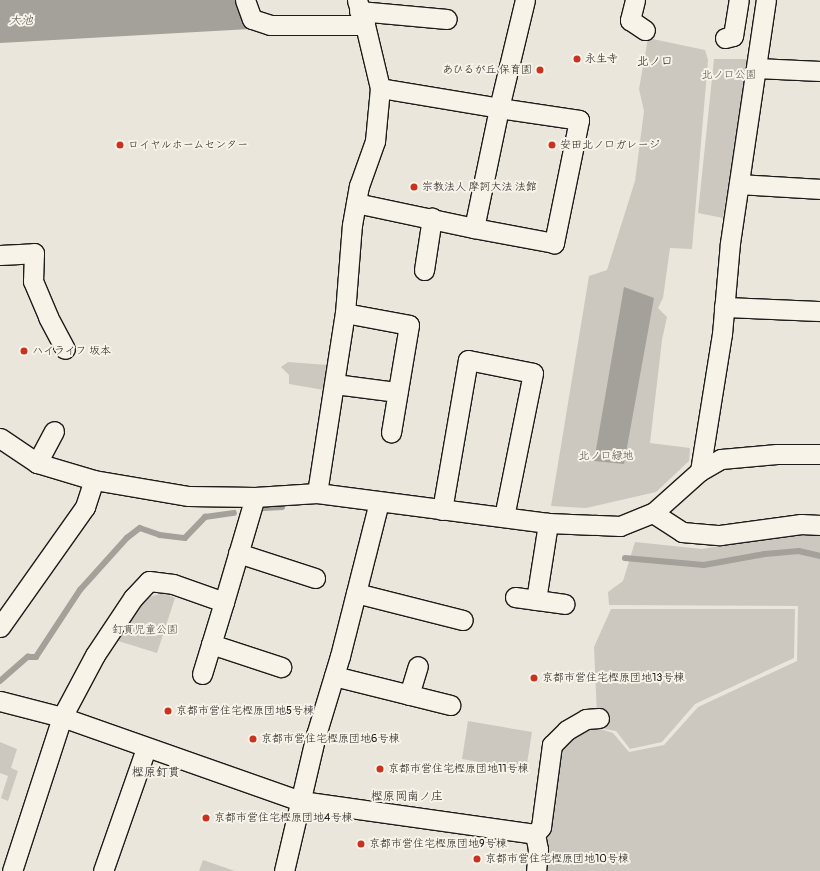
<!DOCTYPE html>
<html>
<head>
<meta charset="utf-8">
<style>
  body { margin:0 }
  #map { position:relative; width:820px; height:871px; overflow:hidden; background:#eae6dc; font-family:Pangolin,"Klee One",sans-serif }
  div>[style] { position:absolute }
  .green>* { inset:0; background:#ccc8c0 }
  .water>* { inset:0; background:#a3a19a }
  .stream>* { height:5.5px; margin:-2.75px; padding:0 2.75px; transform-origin:2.75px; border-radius:2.75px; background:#a3a19a }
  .roads { filter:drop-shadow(1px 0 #1c1c1c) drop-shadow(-1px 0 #1c1c1c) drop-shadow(0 1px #1c1c1c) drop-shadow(0 -1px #1c1c1c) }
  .street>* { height:19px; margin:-9.5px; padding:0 9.5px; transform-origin:9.5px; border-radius:9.5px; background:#f7f3e8 }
  .dots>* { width:11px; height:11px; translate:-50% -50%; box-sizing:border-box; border:2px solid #f7f3e8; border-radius:50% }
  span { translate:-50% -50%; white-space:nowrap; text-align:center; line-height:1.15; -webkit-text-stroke:4px #f7f3e8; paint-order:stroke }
  .poi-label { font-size:11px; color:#1c1c1c }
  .left { translate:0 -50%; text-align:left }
  .right { translate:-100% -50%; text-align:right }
  .park-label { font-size:11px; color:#51504d }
  .water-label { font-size:12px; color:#52514e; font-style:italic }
  .neighbourhood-label { font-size:12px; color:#1c1c1c }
</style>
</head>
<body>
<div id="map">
  <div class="green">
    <i style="clip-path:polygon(648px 38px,705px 50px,708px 60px,692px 249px,670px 248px,663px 298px,658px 308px,667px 317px,662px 340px,650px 443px,690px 448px,689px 461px,656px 492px,586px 508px,551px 506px,589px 276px,607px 270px,635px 181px,644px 111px,639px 89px)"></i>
    <i style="clip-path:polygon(714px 59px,748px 59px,723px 218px,698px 213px)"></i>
    <i style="clip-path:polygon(288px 362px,327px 365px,324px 390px,289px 384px,289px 375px,281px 367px)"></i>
    <i style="clip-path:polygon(801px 532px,820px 534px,820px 871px,543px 871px,552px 752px,585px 724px,613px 733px,629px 752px,664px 745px,698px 707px,797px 661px,798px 606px,609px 605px,608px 592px,623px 581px,635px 542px,702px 549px)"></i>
    <i style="clip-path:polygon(164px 593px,175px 598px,157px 653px,115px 640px,145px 598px)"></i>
    <i style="clip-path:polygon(611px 609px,795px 609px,794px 658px,695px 704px,662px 742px,630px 749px,616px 731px,605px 729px,597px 715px,594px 647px)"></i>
    <i style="clip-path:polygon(468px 721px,532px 732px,526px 770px,462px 759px)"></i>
    <i style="clip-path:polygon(0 742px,17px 749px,11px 768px,18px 771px,8px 801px,1px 798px,8px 776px,0 773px)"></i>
    <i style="clip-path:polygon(203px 860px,235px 871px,199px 871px)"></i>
  </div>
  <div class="water">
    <i style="clip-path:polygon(0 0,237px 0,250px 29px,0 43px)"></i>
    <i style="clip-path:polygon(624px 287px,654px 298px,624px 464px,594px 461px)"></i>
  </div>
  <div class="stream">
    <i style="left:264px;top:508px;width:18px;rotate:-3deg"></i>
    <i style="left:625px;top:558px;width:79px;rotate:5.1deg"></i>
    <i style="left:704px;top:565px;width:62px;rotate:-10.2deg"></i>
    <i style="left:765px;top:554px;width:34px;rotate:-5deg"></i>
    <i style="left:799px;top:551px;width:22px;rotate:13deg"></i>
    <i style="left:0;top:681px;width:37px;rotate:-41deg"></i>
    <i style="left:28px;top:657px;width:8px"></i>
    <i style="left:36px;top:657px;width:80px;rotate:-56.7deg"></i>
    <i style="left:80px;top:590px;width:70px;rotate:-47.9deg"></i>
    <i style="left:127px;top:538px;width:16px;rotate:-38deg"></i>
    <i style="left:140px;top:528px;width:21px;rotate:19deg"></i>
    <i style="left:160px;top:535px;width:25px;rotate:7deg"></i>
    <i style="left:185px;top:538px;width:29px;rotate:-46deg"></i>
    <i style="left:205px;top:517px;width:29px;rotate:-8deg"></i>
  </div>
  <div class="roads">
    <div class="street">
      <i style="left:245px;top:0;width:20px;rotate:70deg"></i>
      <i style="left:252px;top:19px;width:19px;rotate:18deg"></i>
      <i style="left:270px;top:25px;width:95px"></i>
      <i style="left:635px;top:0;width:21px;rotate:104deg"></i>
      <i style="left:630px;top:20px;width:18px;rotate:34deg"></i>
      <i style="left:359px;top:11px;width:88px;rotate:5.2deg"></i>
      <i style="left:725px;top:38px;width:8px;rotate:-14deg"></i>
      <i style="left:733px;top:36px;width:36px;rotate:-81deg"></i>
      <i style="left:756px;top:68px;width:64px;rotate:2.7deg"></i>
      <i style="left:380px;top:88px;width:121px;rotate:9.5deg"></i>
      <i style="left:499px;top:108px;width:81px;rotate:8.5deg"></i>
      <i style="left:579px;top:120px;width:126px;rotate:101.5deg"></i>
      <i style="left:554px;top:243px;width:81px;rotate:-169.4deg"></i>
      <i style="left:474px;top:228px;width:123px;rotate:-78.2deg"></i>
      <i style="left:499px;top:108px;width:111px;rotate:-76.5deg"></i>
      <i style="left:739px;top:184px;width:81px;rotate:3.5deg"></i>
      <i style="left:356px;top:203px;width:121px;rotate:12deg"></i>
      <i style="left:0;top:255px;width:34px;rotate:-3deg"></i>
      <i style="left:34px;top:253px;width:28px;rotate:92deg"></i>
      <i style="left:33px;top:281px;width:39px;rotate:67deg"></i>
      <i style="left:48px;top:317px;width:36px;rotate:62deg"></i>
      <i style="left:424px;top:270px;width:53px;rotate:-81.3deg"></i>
      <i style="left:724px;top:307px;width:96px;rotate:2.4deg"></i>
      <i style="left:345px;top:313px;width:65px;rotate:10.6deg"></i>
      <i style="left:409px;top:325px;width:109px;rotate:99.5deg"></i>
      <i style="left:335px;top:384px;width:63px;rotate:7.4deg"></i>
      <i style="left:0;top:438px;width:45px;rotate:34deg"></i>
      <i style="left:37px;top:463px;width:59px;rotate:16.6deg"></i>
      <i style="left:94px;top:480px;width:96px;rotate:9.6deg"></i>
      <i style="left:189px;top:496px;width:66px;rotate:0.9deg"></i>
      <i style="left:255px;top:497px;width:62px;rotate:-3.7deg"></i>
      <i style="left:317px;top:493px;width:233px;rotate:7.4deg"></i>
      <i style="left:548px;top:523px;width:72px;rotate:2.4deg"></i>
      <i style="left:620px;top:526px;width:35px;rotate:-22deg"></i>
      <i style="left:653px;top:513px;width:63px;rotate:-41.8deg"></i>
      <i style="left:700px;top:471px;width:139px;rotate:-80.9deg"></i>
      <i style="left:722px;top:334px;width:91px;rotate:-85deg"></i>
      <i style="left:730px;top:243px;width:246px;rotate:-81.6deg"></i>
      <i style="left:37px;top:463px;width:36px;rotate:-62deg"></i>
      <i style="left:700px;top:471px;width:24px;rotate:-30deg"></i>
      <i style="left:721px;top:459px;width:56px;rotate:-5.1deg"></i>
      <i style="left:777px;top:454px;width:43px"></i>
      <i style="left:317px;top:493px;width:182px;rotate:-81.2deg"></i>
      <i style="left:345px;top:313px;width:88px;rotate:-85.5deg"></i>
      <i style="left:352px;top:225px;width:40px;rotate:-80deg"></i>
      <i style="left:359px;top:186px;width:48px;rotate:-70.4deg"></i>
      <i style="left:375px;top:141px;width:53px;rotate:-84.6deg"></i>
      <i style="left:380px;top:88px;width:65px;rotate:-103.4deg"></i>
      <i style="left:365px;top:25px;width:26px;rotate:-108deg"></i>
      <i style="left:442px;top:510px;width:152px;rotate:-80.2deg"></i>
      <i style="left:468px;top:360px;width:66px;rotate:11.3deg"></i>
      <i style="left:533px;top:373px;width:147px;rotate:101.4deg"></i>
      <i style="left:653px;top:513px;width:35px;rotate:33deg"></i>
      <i style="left:682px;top:532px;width:38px;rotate:5deg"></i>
      <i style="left:720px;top:535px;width:82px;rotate:-7.7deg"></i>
      <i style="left:801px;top:524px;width:19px;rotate:3deg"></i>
      <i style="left:238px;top:553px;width:81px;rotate:18deg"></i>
      <i style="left:356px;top:593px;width:110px;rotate:14.2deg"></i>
      <i style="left:515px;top:597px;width:50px;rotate:8deg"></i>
      <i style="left:536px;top:600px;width:78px;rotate:-81.1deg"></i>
      <i style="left:0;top:627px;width:147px;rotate:-54.7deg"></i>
      <i style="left:85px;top:507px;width:28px;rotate:-72deg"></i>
      <i style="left:211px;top:644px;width:74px;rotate:18.2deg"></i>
      <i style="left:202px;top:674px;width:75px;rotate:-73deg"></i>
      <i style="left:334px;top:676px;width:120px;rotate:14deg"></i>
      <i style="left:409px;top:695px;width:30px;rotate:-73deg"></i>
      <i style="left:0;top:701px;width:64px;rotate:14.5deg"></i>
      <i style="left:62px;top:717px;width:253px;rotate:19.4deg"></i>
      <i style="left:301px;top:801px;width:236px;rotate:8deg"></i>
      <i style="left:535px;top:834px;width:15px;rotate:79deg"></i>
      <i style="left:538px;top:849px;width:22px;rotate:95deg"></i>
      <i style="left:535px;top:834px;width:9px;rotate:-49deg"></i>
      <i style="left:541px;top:827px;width:83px;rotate:-82.4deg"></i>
      <i style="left:552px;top:745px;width:21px;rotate:-45deg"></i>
      <i style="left:567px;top:730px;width:22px;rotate:-30deg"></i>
      <i style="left:586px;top:719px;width:13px;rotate:-4deg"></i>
      <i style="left:12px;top:871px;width:162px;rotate:-72deg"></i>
      <i style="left:62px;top:717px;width:70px;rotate:-62deg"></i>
      <i style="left:95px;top:655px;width:69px;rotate:-56.3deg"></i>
      <i style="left:133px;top:598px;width:23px;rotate:-47deg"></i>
      <i style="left:149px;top:581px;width:24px;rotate:7deg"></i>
      <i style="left:173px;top:584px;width:54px;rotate:19.4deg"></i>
      <i style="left:224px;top:602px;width:109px;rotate:-73.6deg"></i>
      <i style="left:103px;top:871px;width:130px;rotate:-70.7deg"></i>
      <i style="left:284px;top:871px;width:140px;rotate:-76.8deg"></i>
      <i style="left:316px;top:735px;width:83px;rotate:-73.1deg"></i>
      <i style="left:340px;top:656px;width:159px;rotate:-75.8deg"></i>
    </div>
  </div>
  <div class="dots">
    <i style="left:577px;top:59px;background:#c8321e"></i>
    <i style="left:540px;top:70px;background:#c8321e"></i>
    <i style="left:120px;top:145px;background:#c8321e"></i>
    <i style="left:552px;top:145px;background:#c8321e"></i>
    <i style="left:414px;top:187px;background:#c8321e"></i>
    <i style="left:24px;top:351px;background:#c8321e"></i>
    <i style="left:534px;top:678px;background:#c8321e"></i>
    <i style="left:168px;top:711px;background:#c8321e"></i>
    <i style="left:253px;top:739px;background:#c8321e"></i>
    <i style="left:380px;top:769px;background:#c8321e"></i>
    <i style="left:206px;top:818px;background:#c8321e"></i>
    <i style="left:361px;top:844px;background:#c8321e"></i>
    <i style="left:477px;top:859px;background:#c8321e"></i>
  </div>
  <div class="poi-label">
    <span class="left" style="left:585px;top:59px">永生寺</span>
    <span class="right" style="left:532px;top:70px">あひるが丘 保育園</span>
    <span class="left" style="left:128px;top:145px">ロイヤルホームセンター</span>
    <span class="left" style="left:560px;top:145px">安田北ノ口ガレージ</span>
    <span class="left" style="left:422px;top:187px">宗教法人 摩訶大法 法館</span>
    <span class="left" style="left:32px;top:351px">ハイライフ 坂本</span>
    <span class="left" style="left:542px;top:678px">京都市営住宅樫原団地13号棟</span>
    <span class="left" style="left:176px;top:711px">京都市営住宅樫原団地5号棟</span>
    <span class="left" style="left:261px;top:739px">京都市営住宅樫原団地6号棟</span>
    <span class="left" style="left:388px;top:769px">京都市営住宅樫原団地11号棟</span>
    <span class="left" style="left:214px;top:818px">京都市営住宅樫原団地4号棟</span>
    <span class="left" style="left:369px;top:844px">京都市営住宅樫原団地9号棟</span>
    <span class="left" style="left:485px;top:859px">京都市営住宅樫原団地10号棟</span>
  </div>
  <div class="park-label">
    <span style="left:729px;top:75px">北ノ口公園</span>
    <span style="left:606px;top:456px">北ノ口緑地</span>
    <span style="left:145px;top:630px">釘貫児童公園</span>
  </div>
  <div class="water-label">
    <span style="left:21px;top:21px">大池</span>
  </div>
  <div class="neighbourhood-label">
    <span style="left:655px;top:62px">北ノ口</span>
    <span style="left:156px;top:773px">樫原釘貫</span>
    <span style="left:407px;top:797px">樫原岡南ノ庄</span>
  </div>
</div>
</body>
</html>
